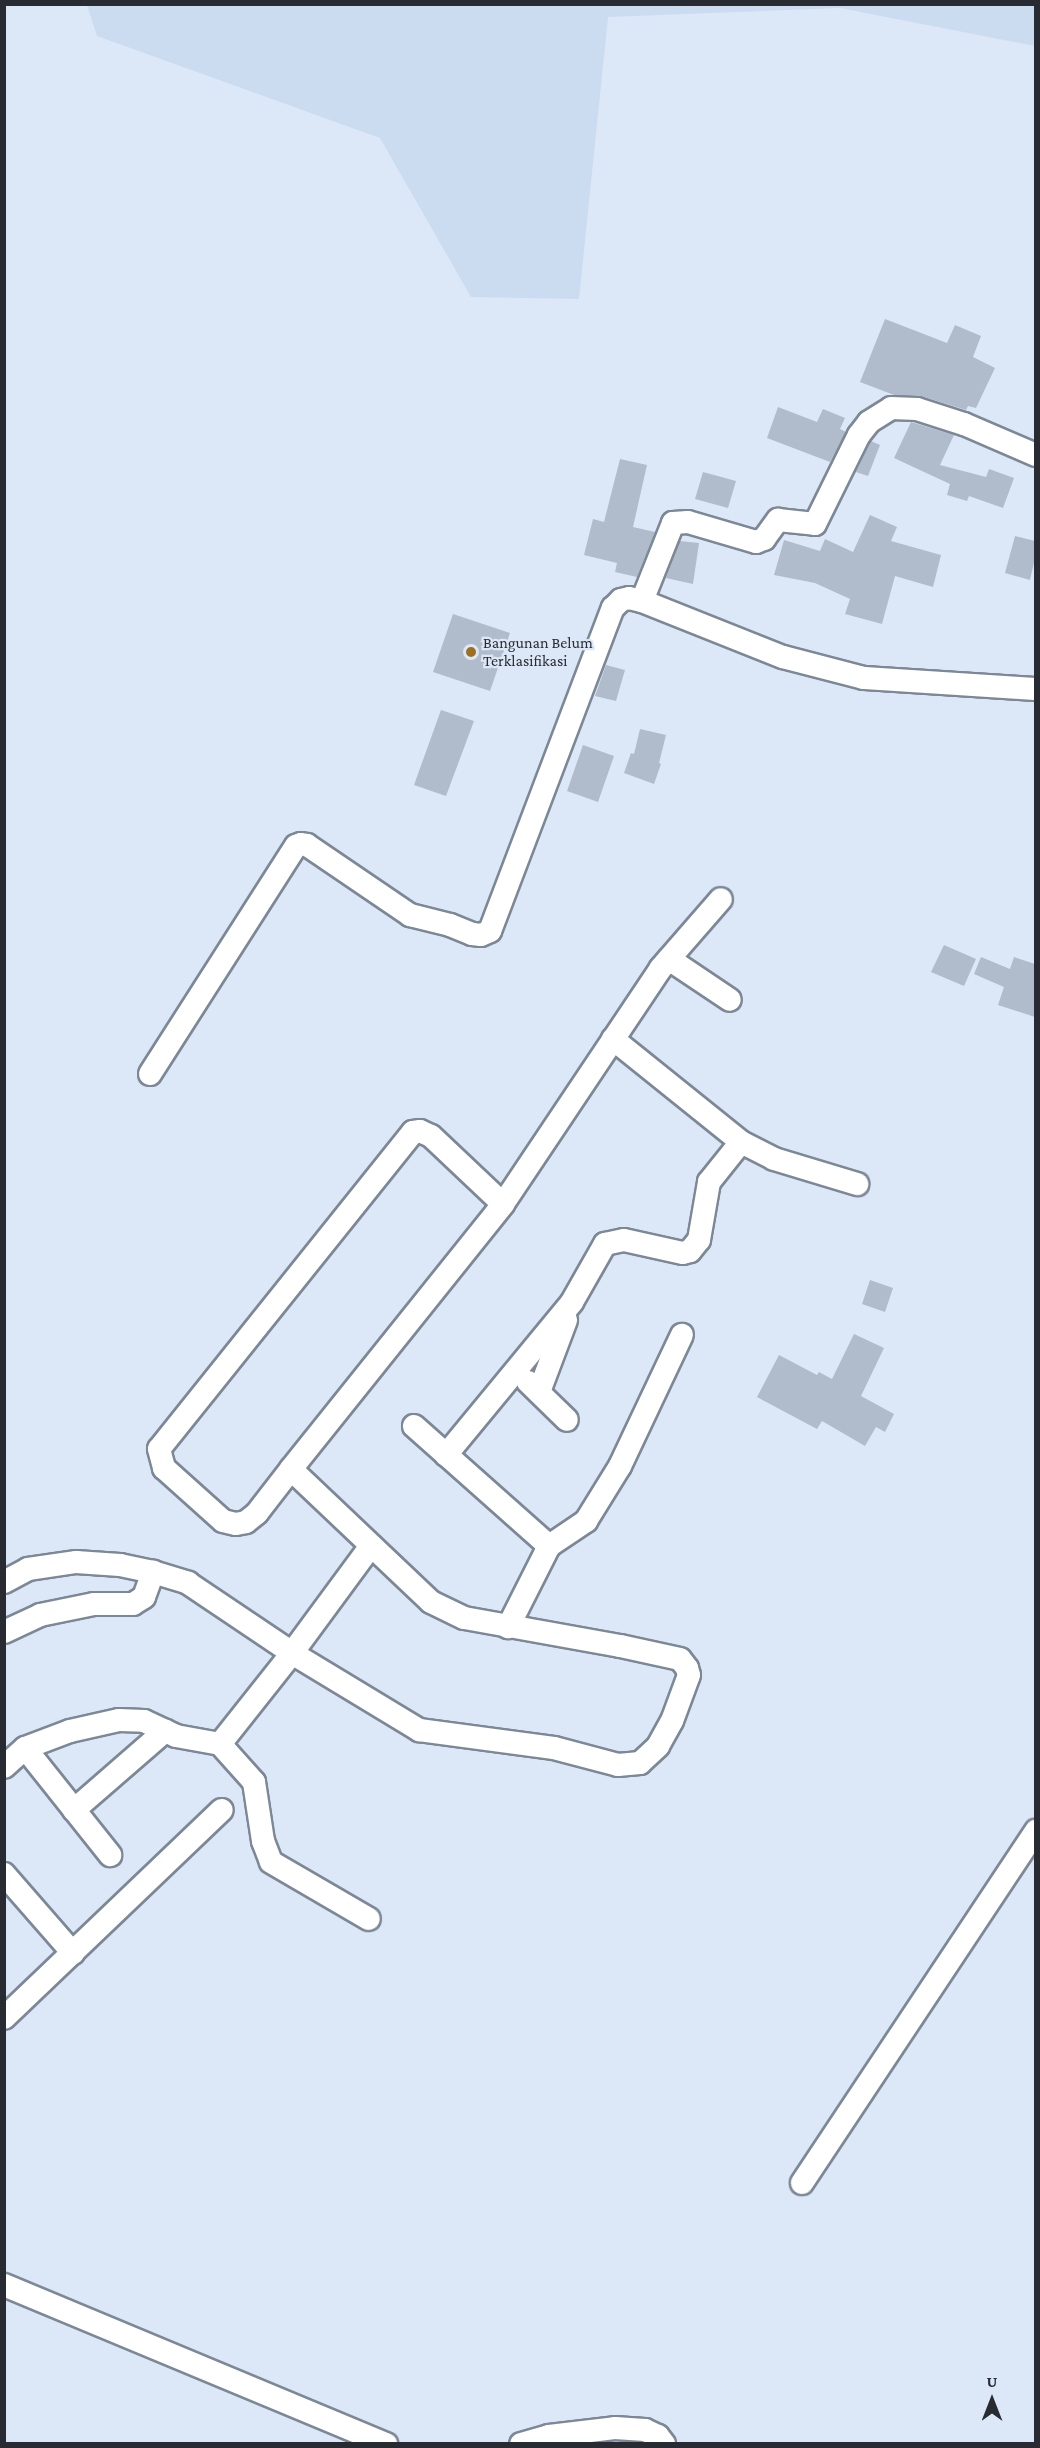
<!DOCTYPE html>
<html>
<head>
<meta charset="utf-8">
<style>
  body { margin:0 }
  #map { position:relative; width:1040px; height:2448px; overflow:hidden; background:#dce8f8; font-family:"Crimson Pro",serif }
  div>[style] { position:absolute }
  .built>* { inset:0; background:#cbdbf0 }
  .building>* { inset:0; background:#b0bbcb }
  .roads { filter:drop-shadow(2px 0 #7d8896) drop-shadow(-2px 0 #7d8896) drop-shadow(0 2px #7d8896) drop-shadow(0 -2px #7d8896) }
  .street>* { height:22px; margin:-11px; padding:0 11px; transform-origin:11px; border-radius:11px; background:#fff }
  .dots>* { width:16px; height:16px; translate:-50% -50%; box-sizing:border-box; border:3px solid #dce8f8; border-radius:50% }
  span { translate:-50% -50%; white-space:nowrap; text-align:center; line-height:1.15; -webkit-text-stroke:4.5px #dce8f8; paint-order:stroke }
  .poi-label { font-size:16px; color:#282c32 }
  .left { translate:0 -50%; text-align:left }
  .frame { position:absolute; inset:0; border:6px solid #282c32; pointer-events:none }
  .north { position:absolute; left:962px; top:2370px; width:60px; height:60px; -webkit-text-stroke:4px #dce8f8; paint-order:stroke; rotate:0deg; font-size:16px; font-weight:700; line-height:24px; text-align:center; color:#282c32 }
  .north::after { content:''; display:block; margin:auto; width:21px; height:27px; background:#282c32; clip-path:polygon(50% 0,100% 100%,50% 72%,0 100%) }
</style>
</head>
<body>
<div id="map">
  <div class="built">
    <i style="clip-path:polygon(1035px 4px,1035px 46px,840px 8px,608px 17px,579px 299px,471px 297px,380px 138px,97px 36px,87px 5px)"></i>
  </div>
  <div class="building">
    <i style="clip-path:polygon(885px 319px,947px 343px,955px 325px,981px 336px,973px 357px,995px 368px,976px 408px,968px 406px,966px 410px,921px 396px,894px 395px,860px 382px)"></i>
    <i style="clip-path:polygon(778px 407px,817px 422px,823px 409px,845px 418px,840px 429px,846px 432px,830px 462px,767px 438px)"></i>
    <i style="clip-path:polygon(911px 422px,954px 435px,940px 465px,986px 477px,989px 469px,1014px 478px,1003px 508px,969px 496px,967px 501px,947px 495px,950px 484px,894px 458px)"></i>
    <i style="clip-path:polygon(871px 441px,880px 445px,868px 476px,856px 472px)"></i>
    <i style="clip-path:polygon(620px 459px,647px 465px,633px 527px,655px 532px,637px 577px,615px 572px,617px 563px,584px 555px,593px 519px,604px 522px)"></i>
    <i style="clip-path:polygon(703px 472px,736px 481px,728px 508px,695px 499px)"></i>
    <i style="clip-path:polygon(870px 515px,897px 527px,891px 541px,941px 555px,933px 587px,895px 576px,882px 624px,845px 614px,850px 599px,815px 583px,774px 575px,784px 540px,820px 551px,825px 539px,853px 552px)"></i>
    <i style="clip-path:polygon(1015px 536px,1035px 541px,1035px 558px,1030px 580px,1005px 573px)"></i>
    <i style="clip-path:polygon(680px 541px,699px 543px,693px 584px,666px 578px)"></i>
    <i style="clip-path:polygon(453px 614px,510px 633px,490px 691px,433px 672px)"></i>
    <i style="clip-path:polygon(606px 665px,625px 670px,616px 701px,595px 696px)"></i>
    <i style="clip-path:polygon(441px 710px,474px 721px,446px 796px,414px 785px)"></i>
    <i style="clip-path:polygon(640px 729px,666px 735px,659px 763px,661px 764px,654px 784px,624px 773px,631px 753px,634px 754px)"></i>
    <i style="clip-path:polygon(583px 745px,614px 756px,598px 802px,567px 791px)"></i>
    <i style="clip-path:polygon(944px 945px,976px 959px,964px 986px,931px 972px)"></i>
    <i style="clip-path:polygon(981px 957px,1010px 969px,1014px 957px,1035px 964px,1035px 1017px,998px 1005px,1004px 987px,974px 974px)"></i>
    <i style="clip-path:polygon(870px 1280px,893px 1288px,885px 1312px,862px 1304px)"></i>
    <i style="clip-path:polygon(854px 1334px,884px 1348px,861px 1396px,894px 1414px,885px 1432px,876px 1427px,865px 1446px,822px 1421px,817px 1429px,757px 1397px,779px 1355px,817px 1375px,819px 1372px,832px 1379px)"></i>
  </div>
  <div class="roads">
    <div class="street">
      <i style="left:642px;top:601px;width:84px;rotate:-68.3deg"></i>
      <i style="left:673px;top:523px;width:15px;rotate:-4deg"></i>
      <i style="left:688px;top:522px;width:71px;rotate:16.4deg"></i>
      <i style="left:756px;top:542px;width:9px;rotate:-21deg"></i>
      <i style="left:764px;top:539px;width:24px;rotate:-54deg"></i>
      <i style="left:778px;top:520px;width:37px;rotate:6deg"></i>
      <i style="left:815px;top:524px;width:99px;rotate:-63.7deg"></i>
      <i style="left:859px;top:435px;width:16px;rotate:-52deg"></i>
      <i style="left:869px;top:422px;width:26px;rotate:-32deg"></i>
      <i style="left:891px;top:408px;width:26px;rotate:2deg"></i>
      <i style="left:917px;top:409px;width:49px;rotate:17.7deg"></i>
      <i style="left:964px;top:424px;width:78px;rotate:23.3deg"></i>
      <i style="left:669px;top:959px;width:73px;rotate:33.9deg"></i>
      <i style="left:613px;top:1039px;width:164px;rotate:38.8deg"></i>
      <i style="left:741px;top:1142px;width:37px;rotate:27deg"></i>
      <i style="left:774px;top:1159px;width:87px;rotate:16.8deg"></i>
      <i style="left:150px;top:1074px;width:271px;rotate:-57.4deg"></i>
      <i style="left:296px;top:846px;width:5px;rotate:-22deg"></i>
      <i style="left:301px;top:844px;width:6px;rotate:9deg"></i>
      <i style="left:307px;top:845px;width:125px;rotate:34.2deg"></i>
      <i style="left:410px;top:915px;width:41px;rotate:14deg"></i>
      <i style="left:450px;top:925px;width:24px;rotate:22deg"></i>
      <i style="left:472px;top:934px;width:9px;rotate:6deg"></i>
      <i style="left:481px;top:935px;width:10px;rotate:-24deg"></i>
      <i style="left:490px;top:931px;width:346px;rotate:-69.2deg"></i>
      <i style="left:613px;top:608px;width:11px;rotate:-45deg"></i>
      <i style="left:621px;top:600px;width:8px;rotate:-14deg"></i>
      <i style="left:629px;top:598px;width:13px;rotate:13deg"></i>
      <i style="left:642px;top:601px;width:152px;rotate:21.7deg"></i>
      <i style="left:783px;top:657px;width:84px;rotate:14.5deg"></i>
      <i style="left:864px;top:678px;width:172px;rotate:3.7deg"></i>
      <i style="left:503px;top:1204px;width:284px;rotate:-56.2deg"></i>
      <i style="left:661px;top:968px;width:91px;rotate:-49deg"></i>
      <i style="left:528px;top:1382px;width:54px;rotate:44.3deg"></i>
      <i style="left:539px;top:1392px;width:77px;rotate:-69.4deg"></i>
      <i style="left:414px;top:1426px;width:181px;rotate:41.6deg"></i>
      <i style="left:549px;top:1546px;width:91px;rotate:116.8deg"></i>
      <i style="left:446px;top:1455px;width:198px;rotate:-50.5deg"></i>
      <i style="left:572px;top:1302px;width:67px;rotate:-60.4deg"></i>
      <i style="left:605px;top:1244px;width:19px;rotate:-12deg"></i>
      <i style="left:624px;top:1240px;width:60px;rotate:12.4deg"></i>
      <i style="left:683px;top:1253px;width:7px;rotate:-16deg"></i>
      <i style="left:690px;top:1251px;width:14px;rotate:-51deg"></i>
      <i style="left:699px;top:1240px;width:59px;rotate:-80.2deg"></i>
      <i style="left:709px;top:1182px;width:51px;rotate:-51.3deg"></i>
      <i style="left:549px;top:1546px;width:45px;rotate:-34deg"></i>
      <i style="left:586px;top:1521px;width:65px;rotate:-58.3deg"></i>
      <i style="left:620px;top:1466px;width:145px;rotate:-64.7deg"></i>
      <i style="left:4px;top:1582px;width:27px;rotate:-28deg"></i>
      <i style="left:28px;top:1569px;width:49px;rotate:-8.3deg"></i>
      <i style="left:76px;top:1562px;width:44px;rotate:3.9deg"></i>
      <i style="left:120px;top:1565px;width:34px;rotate:12deg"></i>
      <i style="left:153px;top:1572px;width:37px;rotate:17deg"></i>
      <i style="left:188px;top:1583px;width:125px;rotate:33.9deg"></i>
      <i style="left:292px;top:1653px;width:149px;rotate:31.2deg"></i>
      <i style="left:419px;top:1730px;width:136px;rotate:7.6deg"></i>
      <i style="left:554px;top:1748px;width:66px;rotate:14.9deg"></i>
      <i style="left:618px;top:1765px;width:22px;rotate:-5deg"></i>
      <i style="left:640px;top:1763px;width:25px;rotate:-43deg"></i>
      <i style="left:658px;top:1746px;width:29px;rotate:-61deg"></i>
      <i style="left:672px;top:1721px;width:49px;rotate:-69.7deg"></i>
      <i style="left:689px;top:1675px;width:7px;rotate:-106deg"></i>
      <i style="left:687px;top:1668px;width:11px;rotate:-128deg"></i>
      <i style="left:680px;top:1659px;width:61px;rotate:-167.8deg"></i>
      <i style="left:620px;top:1646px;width:158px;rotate:-169.8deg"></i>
      <i style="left:464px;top:1618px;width:37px;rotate:-154deg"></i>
      <i style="left:431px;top:1602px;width:193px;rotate:-136.5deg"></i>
      <i style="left:291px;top:1469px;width:339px;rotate:-51.3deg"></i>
      <i style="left:503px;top:1204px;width:99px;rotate:-136.6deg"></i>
      <i style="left:431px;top:1136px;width:12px;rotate:-156deg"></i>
      <i style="left:420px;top:1131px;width:7px;rotate:172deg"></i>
      <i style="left:413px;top:1132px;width:406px;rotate:128.7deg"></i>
      <i style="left:159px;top:1449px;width:20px;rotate:75deg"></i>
      <i style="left:164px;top:1468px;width:79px;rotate:41.9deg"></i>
      <i style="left:223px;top:1521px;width:13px;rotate:13deg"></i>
      <i style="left:236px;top:1524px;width:10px;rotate:-11deg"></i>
      <i style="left:246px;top:1522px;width:14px;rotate:-39deg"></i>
      <i style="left:257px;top:1513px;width:56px;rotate:-52.3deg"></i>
      <i style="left:4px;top:1632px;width:40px;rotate:-25deg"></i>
      <i style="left:40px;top:1615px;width:55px;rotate:-11.5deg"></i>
      <i style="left:94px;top:1604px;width:39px"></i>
      <i style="left:133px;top:1604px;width:13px;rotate:-32deg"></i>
      <i style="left:144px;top:1597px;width:27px;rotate:-70deg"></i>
      <i style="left:220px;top:1744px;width:51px;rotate:48.2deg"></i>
      <i style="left:254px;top:1782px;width:60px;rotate:81.3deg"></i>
      <i style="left:263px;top:1841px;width:22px;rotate:69deg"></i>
      <i style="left:271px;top:1862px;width:113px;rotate:30.2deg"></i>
      <i style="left:25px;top:1748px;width:137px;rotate:51.5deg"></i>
      <i style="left:4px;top:1767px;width:28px;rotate:-42deg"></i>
      <i style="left:25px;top:1748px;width:48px;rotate:-20.7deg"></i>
      <i style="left:70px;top:1731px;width:50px;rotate:-12.7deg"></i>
      <i style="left:119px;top:1720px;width:25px;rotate:2deg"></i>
      <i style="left:144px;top:1721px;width:35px;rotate:25deg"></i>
      <i style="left:176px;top:1736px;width:45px;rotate:10.3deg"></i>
      <i style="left:220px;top:1744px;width:116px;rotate:-51.6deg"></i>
      <i style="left:292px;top:1653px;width:133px;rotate:-53.6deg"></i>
      <i style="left:74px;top:1810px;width:121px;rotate:-41deg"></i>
      <i style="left:4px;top:1874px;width:105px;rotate:48.9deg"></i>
      <i style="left:4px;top:2018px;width:301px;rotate:-43.7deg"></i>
      <i style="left:802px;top:2183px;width:423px;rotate:-56.4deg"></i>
      <i style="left:4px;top:2285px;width:414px;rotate:22.6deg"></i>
      <i style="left:521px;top:2444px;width:29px;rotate:-16deg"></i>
      <i style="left:549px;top:2436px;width:66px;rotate:-6.9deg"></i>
      <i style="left:615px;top:2428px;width:30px;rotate:4deg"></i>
      <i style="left:645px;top:2430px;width:14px;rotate:25deg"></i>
      <i style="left:658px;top:2436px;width:10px;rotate:53deg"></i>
    </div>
  </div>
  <div class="dots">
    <i style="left:471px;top:652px;background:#9d6f20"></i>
  </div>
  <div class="poi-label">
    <span class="left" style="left:483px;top:652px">Bangunan Belum<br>Terklasifikasi</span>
  </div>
  <div class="frame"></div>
  <div class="north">U</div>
</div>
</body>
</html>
